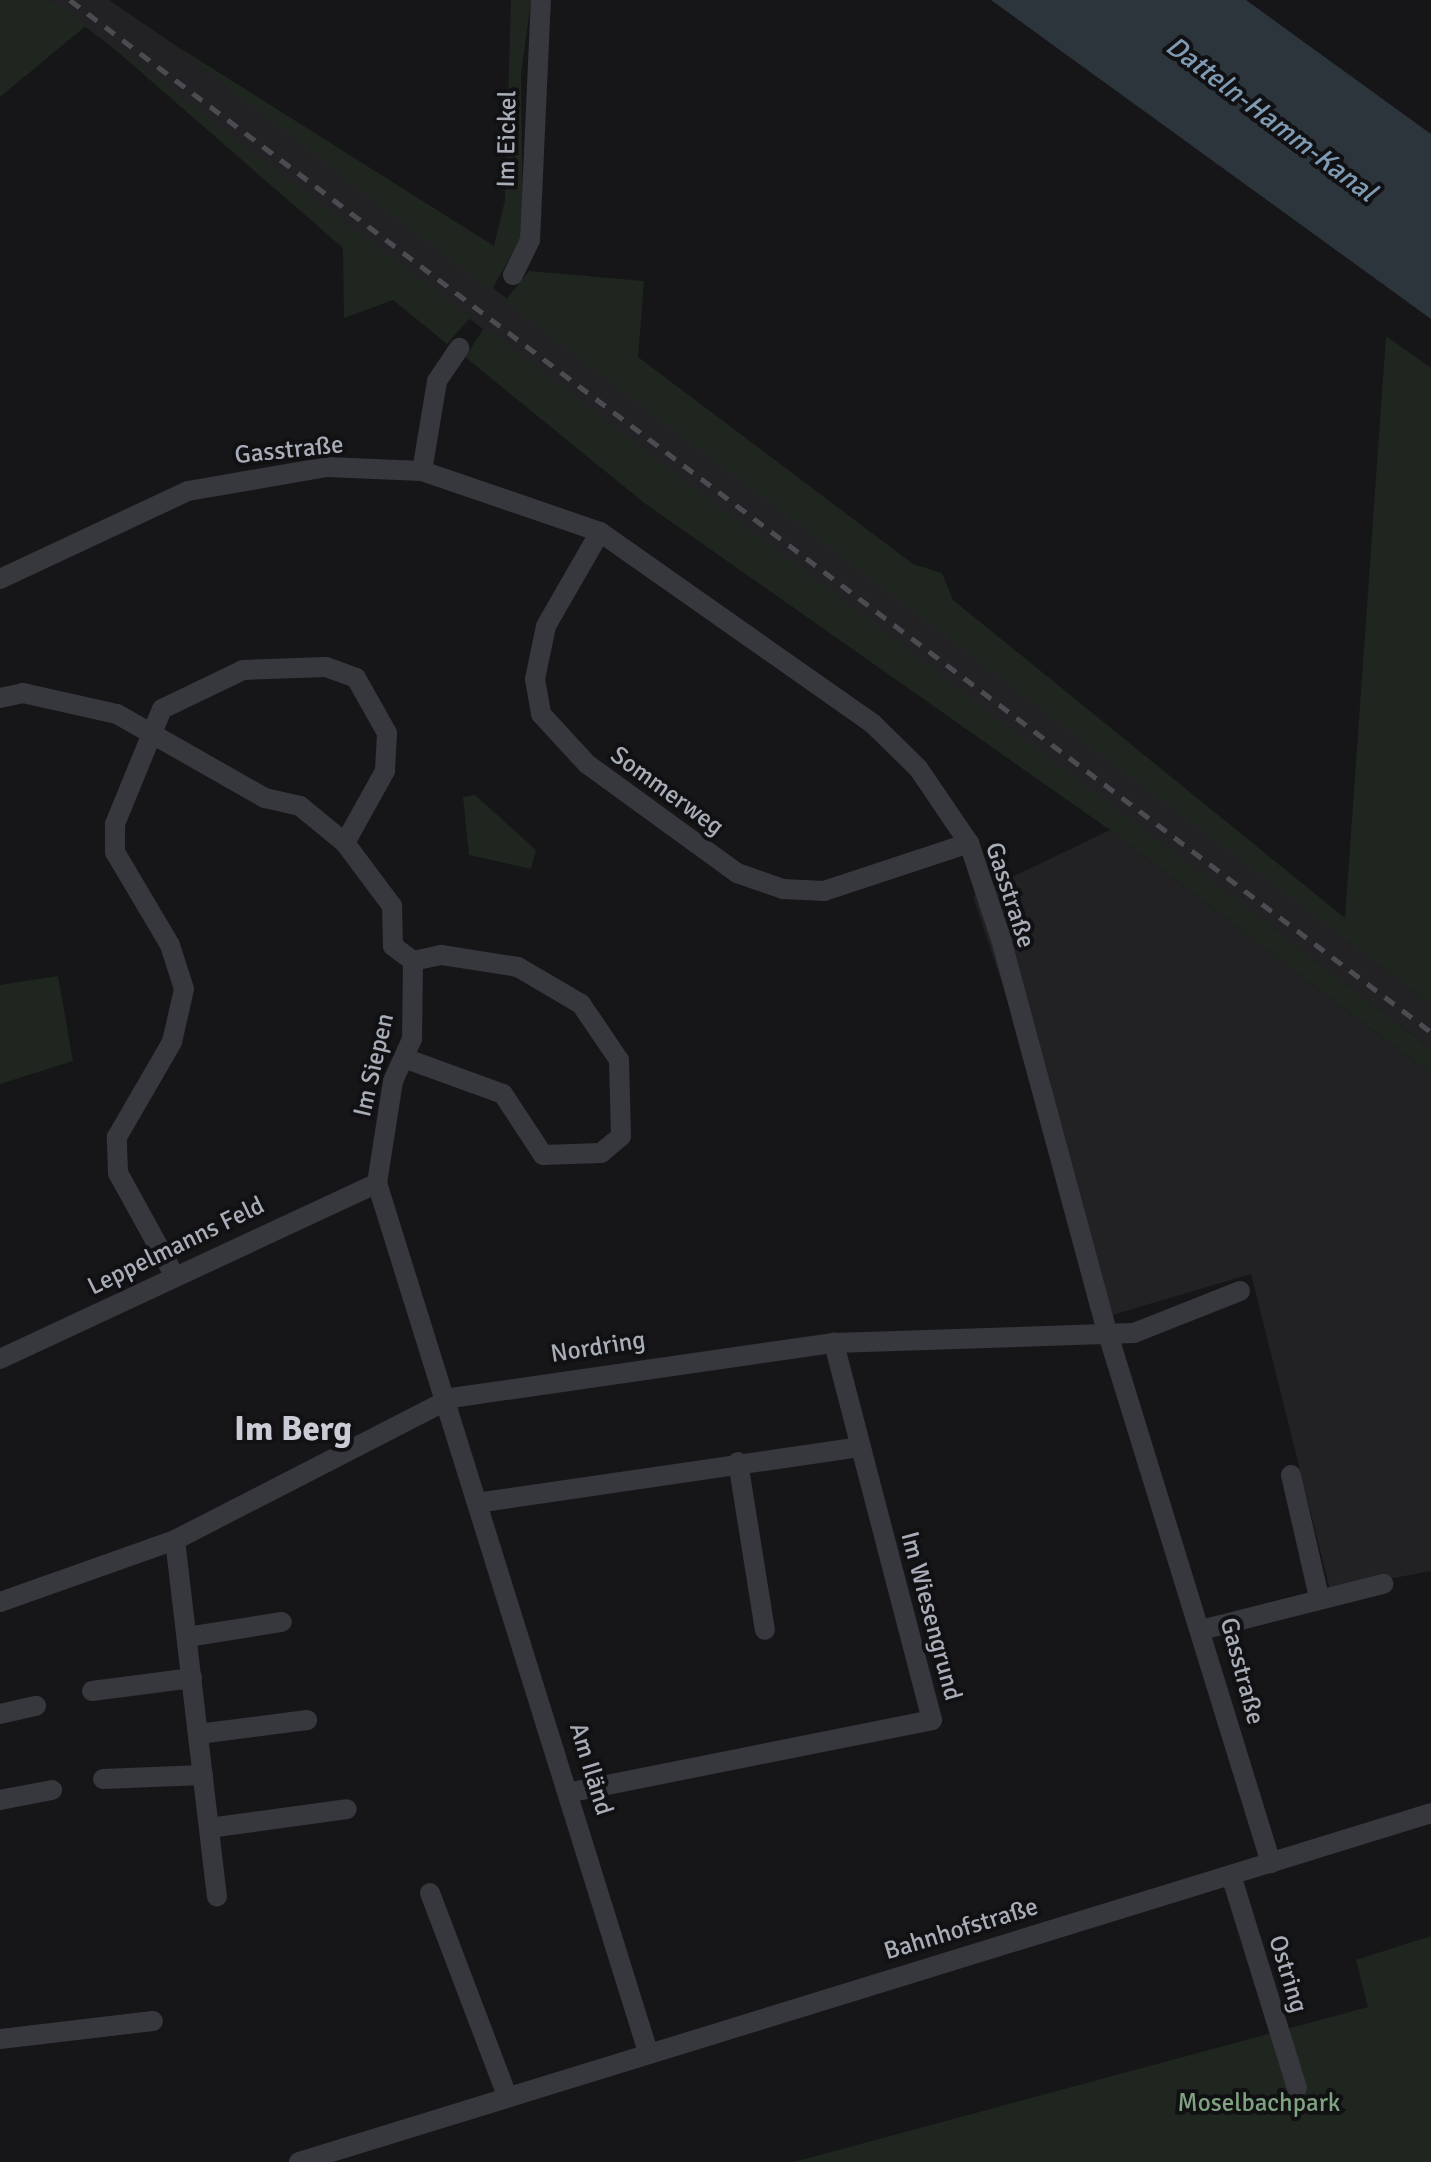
<!DOCTYPE html>
<html>
<head>
<meta charset="utf-8">
<style>
  body { margin:0 }
  #map { position:relative; width:1431px; height:2162px; overflow:hidden; background:#161618; font-family:Signika,sans-serif }
  div>[style] { position:absolute }
  .built>* { inset:0; background:#222225 }
  .green>* { inset:0; background:#1e261f }
  .water>* { inset:0; background:#2c353c }
  .street>* { height:20px; margin:-10px; padding:0 10px; transform-origin:10px; border-radius:10px; background:#37383d }
  .rail>* { height:5px; margin-top:-2.5px; transform-origin:0; background:repeating-linear-gradient(90deg,#4a4c52 0 12px,transparent 0 22px) }
  span { translate:-50% -50%; white-space:nowrap; text-align:center; line-height:1.15; -webkit-text-stroke:8px #111113; paint-order:stroke }
  .street-label { font-size:25px; color:#a8adb8 }
  .park-label { font-size:25px; color:#7fa381 }
  .water-label { font-size:28px; color:#7f9bb3; font-style:italic }
  .district-label { font-size:35px; color:#c9ccd4; font-weight:700 }
</style>
</head>
<body>
<div id="map">
  <div class="built">
    <i style="clip-path:polygon(50px 0,109px 0,172px 43px,1431px 1004px,1431px 1049px)"></i>
    <i style="clip-path:polygon(1110px 830px,1431px 1074px,1431px 1571px,1330px 1590px,1251px 1274px,1112px 1315px,973px 896px)"></i>
  </div>
  <div class="green">
    <i style="clip-path:polygon(0 0,50px 0,86px 25px,470px 318px,447px 344px,393px 300px,344px 318px,343px 248px,87px 25px,0 97px)"></i>
    <i style="clip-path:polygon(511px 0,531px 0,521px 75px,523px 234px,491px 291px,172px 43px,494px 246px,505px 200px)"></i>
    <i style="clip-path:polygon(529px 271px,644px 281px,638px 357px,913px 564px,942px 573px,953px 600px,1345px 918px,1386px 336px,1431px 368px,1431px 1004px,505px 301px)"></i>
    <i style="clip-path:polygon(484px 328px,1431px 1049px,1431px 1074px,1110px 830px,643px 502px,465px 357px)"></i>
    <i style="clip-path:polygon(475px 795px,536px 850px,531px 869px,469px 855px,463px 797px)"></i>
    <i style="clip-path:polygon(58px 976px,73px 1061px,0 1084px,0 985px)"></i>
    <i style="clip-path:polygon(1431px 1936px,1431px 2162px,794px 2162px,1368px 2007px,1356px 1960px)"></i>
  </div>
  <div class="water">
    <i style="clip-path:polygon(991px 0,1246px 0,1431px 134px,1431px 319px)"></i>
  </div>
  <div class="street">
    <i style="left:513px;top:275px;width:39px;rotate:-64deg"></i>
    <i style="left:530px;top:240px;width:240px;rotate:-87.4deg"></i>
    <i style="left:422px;top:471px;width:91px;rotate:-80.5deg"></i>
    <i style="left:437px;top:381px;width:40px;rotate:-56deg"></i>
    <i style="left:600px;top:532px;width:108px;rotate:119.9deg"></i>
    <i style="left:546px;top:626px;width:54px;rotate:101.7deg"></i>
    <i style="left:535px;top:679px;width:36px;rotate:80deg"></i>
    <i style="left:541px;top:714px;width:68px;rotate:47.4deg"></i>
    <i style="left:587px;top:764px;width:185px;rotate:36deg"></i>
    <i style="left:737px;top:873px;width:49px;rotate:19.2deg"></i>
    <i style="left:783px;top:889px;width:41px;rotate:2.8deg"></i>
    <i style="left:824px;top:891px;width:153px;rotate:-18.3deg"></i>
    <i style="left:0;top:579px;width:208px;rotate:-25.1deg"></i>
    <i style="left:188px;top:491px;width:141px;rotate:-9.8deg"></i>
    <i style="left:327px;top:467px;width:95px;rotate:2.4deg"></i>
    <i style="left:422px;top:471px;width:188px;rotate:18.9deg"></i>
    <i style="left:600px;top:532px;width:334px;rotate:35.1deg"></i>
    <i style="left:873px;top:724px;width:63px;rotate:44.4deg"></i>
    <i style="left:918px;top:768px;width:91px;rotate:55.8deg"></i>
    <i style="left:969px;top:843px;width:101px;rotate:71.6deg"></i>
    <i style="left:1001px;top:939px;width:406px;rotate:74.9deg"></i>
    <i style="left:1107px;top:1331px;width:557px;rotate:72.87deg"></i>
    <i style="left:0;top:698px;width:24px;rotate:-12deg"></i>
    <i style="left:23px;top:693px;width:96px;rotate:12.6deg"></i>
    <i style="left:117px;top:714px;width:170px;rotate:29.6deg"></i>
    <i style="left:265px;top:798px;width:36px;rotate:13deg"></i>
    <i style="left:300px;top:806px;width:58px;rotate:39.4deg"></i>
    <i style="left:345px;top:843px;width:79px;rotate:53.3deg"></i>
    <i style="left:392px;top:906px;width:40px;rotate:88.6deg"></i>
    <i style="left:393px;top:946px;width:25px;rotate:37deg"></i>
    <i style="left:413px;top:961px;width:78px;rotate:90.7deg"></i>
    <i style="left:412px;top:1039px;width:46px;rotate:114.3deg"></i>
    <i style="left:393px;top:1081px;width:103px;rotate:98.9deg"></i>
    <i style="left:377px;top:1183px;width:910px;rotate:72.68deg"></i>
    <i style="left:404px;top:1058px;width:105px;rotate:20deg"></i>
    <i style="left:503px;top:1094px;width:73px;rotate:56.7deg"></i>
    <i style="left:543px;top:1155px;width:58px;rotate:-2deg"></i>
    <i style="left:601px;top:1153px;width:26px;rotate:-40deg"></i>
    <i style="left:621px;top:1136px;width:76px;rotate:-91.5deg"></i>
    <i style="left:619px;top:1060px;width:68px;rotate:-124.2deg"></i>
    <i style="left:581px;top:1004px;width:73px;rotate:-149.6deg"></i>
    <i style="left:518px;top:967px;width:78px;rotate:-171.1deg"></i>
    <i style="left:441px;top:955px;width:29px;rotate:168deg"></i>
    <i style="left:173px;top:1273px;width:114px;rotate:-118.8deg"></i>
    <i style="left:118px;top:1173px;width:36px;rotate:-92deg"></i>
    <i style="left:117px;top:1137px;width:110px;rotate:-59.9deg"></i>
    <i style="left:172px;top:1042px;width:54px;rotate:-77.2deg"></i>
    <i style="left:184px;top:989px;width:46px;rotate:-107.7deg"></i>
    <i style="left:170px;top:945px;width:108px;rotate:-120.6deg"></i>
    <i style="left:115px;top:852px;width:28px;rotate:-90deg"></i>
    <i style="left:115px;top:824px;width:124px;rotate:-67.8deg"></i>
    <i style="left:162px;top:709px;width:90px;rotate:-25.7deg"></i>
    <i style="left:243px;top:670px;width:83px;rotate:-2.1deg"></i>
    <i style="left:326px;top:667px;width:32px;rotate:20deg"></i>
    <i style="left:356px;top:678px;width:63px;rotate:60.6deg"></i>
    <i style="left:387px;top:733px;width:38px;rotate:93deg"></i>
    <i style="left:385px;top:771px;width:82px;rotate:119.1deg"></i>
    <i style="left:0;top:1359px;width:416px;rotate:-25deg"></i>
    <i style="left:738px;top:1462px;width:170px;rotate:80.9deg"></i>
    <i style="left:1291px;top:1475px;width:125px;rotate:77.1deg"></i>
    <i style="left:483px;top:1502px;width:382px;rotate:-8.3deg"></i>
    <i style="left:175px;top:1540px;width:359px;rotate:83.3deg"></i>
    <i style="left:0;top:1602px;width:186px;rotate:-19.5deg"></i>
    <i style="left:175px;top:1540px;width:310px;rotate:-27.2deg"></i>
    <i style="left:451px;top:1398px;width:387px;rotate:-8.2deg"></i>
    <i style="left:834px;top:1343px;width:300px;rotate:-1.9deg"></i>
    <i style="left:1134px;top:1333px;width:114px;rotate:-21.6deg"></i>
    <i style="left:1205px;top:1629px;width:184px;rotate:-14.2deg"></i>
    <i style="left:187px;top:1637px;width:96px;rotate:-9deg"></i>
    <i style="left:92px;top:1691px;width:101px;rotate:-7.4deg"></i>
    <i style="left:0;top:1714px;width:37px;rotate:-13deg"></i>
    <i style="left:198px;top:1734px;width:110px;rotate:-7.3deg"></i>
    <i style="left:103px;top:1779px;width:100px;rotate:-2.3deg"></i>
    <i style="left:572px;top:1792px;width:367px;rotate:-11.3deg"></i>
    <i style="left:932px;top:1720px;width:390px;rotate:-104.6deg"></i>
    <i style="left:0;top:1800px;width:53px;rotate:-10.9deg"></i>
    <i style="left:209px;top:1828px;width:139px;rotate:-7.8deg"></i>
    <i style="left:1231px;top:1875px;width:223px;rotate:72.8deg"></i>
    <i style="left:430px;top:1893px;width:219px;rotate:69.2deg"></i>
    <i style="left:0;top:2039px;width:154px;rotate:-6.7deg"></i>
    <i style="left:299px;top:2162px;width:1185px;rotate:-17.13deg"></i>
  </div>
  <div class="rail">
    <i style="left:70px;top:0;width:1708px;rotate:37.17deg"></i>
  </div>
  <div class="street-label">
    <span style="left:507px;top:139px;rotate:-89deg">Im Eickel</span>
    <span style="left:289px;top:450px;rotate:-6deg">Gasstraße</span>
    <span style="left:667px;top:791px;rotate:36deg">Sommerweg</span>
    <span style="left:1010px;top:895px;rotate:72deg">Gasstraße</span>
    <span style="left:374px;top:1065px;rotate:-77deg">Im Siepen</span>
    <span style="left:176px;top:1246px;rotate:-26deg">Leppelmanns Feld</span>
    <span style="left:598px;top:1347px;rotate:-9deg">Nordring</span>
    <span style="left:931px;top:1616px;rotate:75deg">Im Wiesengrund</span>
    <span style="left:1242px;top:1671px;rotate:75deg">Gasstraße</span>
    <span style="left:591px;top:1769px;rotate:73deg">Am Iländ</span>
    <span style="left:961px;top:1929px;rotate:-17deg">Bahnhofstraße</span>
    <span style="left:1288px;top:1974px;rotate:73deg">Ostring</span>
  </div>
  <div class="park-label">
    <span style="left:1259px;top:2103px">Moselbachpark</span>
  </div>
  <div class="water-label">
    <span style="left:1271px;top:119px;rotate:37deg">Datteln-Hamm-Kanal</span>
  </div>
  <div class="district-label">
    <span style="left:293px;top:1429px">Im Berg</span>
  </div>
</div>
</body>
</html>
